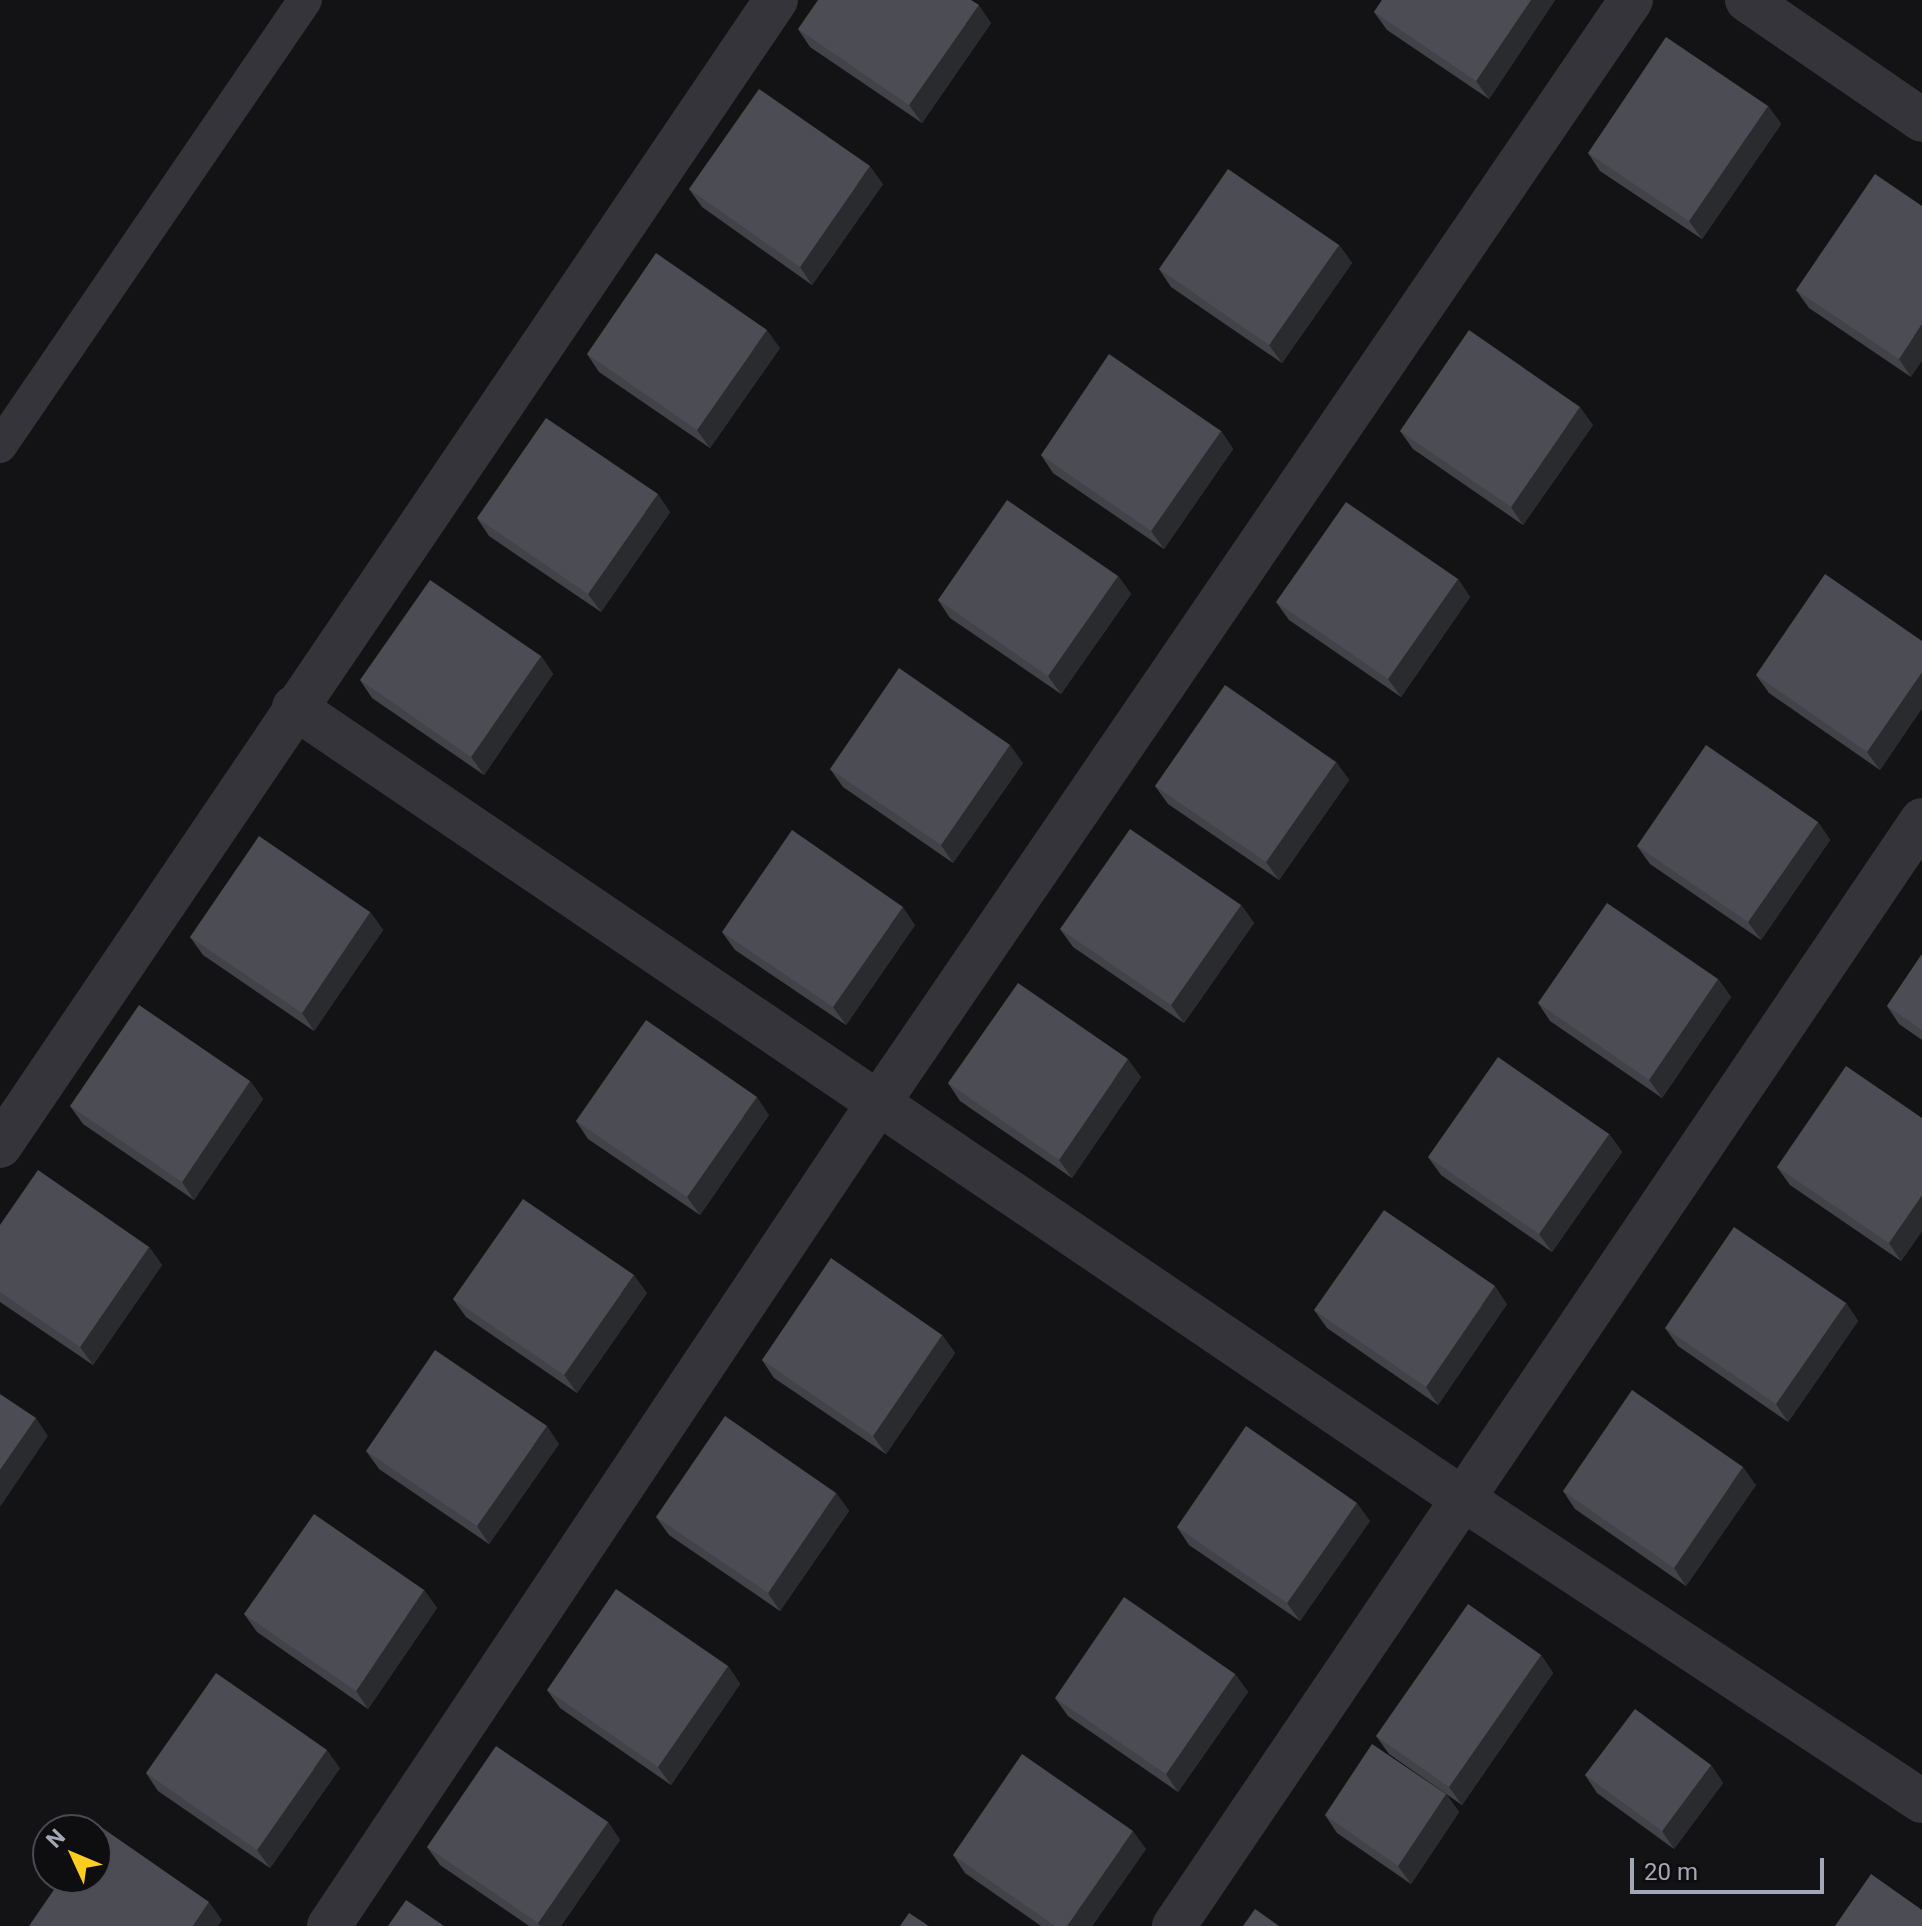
<!DOCTYPE html>
<html>
<head>
<meta charset="utf-8">
<style>
  body { margin:0 }
  #map { position:relative; width:1922px; height:1926px; overflow:hidden; background:#131315; font-family:Roboto,sans-serif }
  div>[style] { position:absolute }
  .lane>* { height:34px; margin:-17px; padding:0 17px; transform-origin:17px; border-radius:17px; background:#34343a }
  .street>* { height:44px; margin:-22px; padding:0 22px; transform-origin:22px; border-radius:22px; background:#34343a }
  .wall>* { inset:0; background:#414348 }
  .shaded-wall>* { inset:0; background:#2a2b2f }
  .building>* { inset:0; background:#4c4d54 }
  span { translate:-50% -50%; white-space:nowrap; text-align:center; line-height:1.15; -webkit-text-stroke:6px #0e0e10; paint-order:stroke }
  .north { position:absolute; left:32px; top:1814px; width:80px; height:80px; box-sizing:border-box; background:#0e0e10; border:2px solid #4a4b52; border-radius:50%; rotate:314deg; font-size:22px; font-weight:700; line-height:32px; text-align:center; color:#a3a7b6 }
  .north::after { content:''; display:block; margin:auto; width:28px; height:36px; background:#ffcc21; clip-path:polygon(50% 0,100% 100%,50% 72%,0 100%) }
  .scale { position:absolute; left:1630px; top:1858px; width:194px; height:36px; box-sizing:border-box; border:4px solid #a3a7b6; border-top:0; padding-left:10px; font-size:24px; line-height:28px; white-space:nowrap; color:#a3a7b6; -webkit-text-stroke:6px #0e0e10; paint-order:stroke }
</style>
</head>
<body>
<div id="map">
  <div class="lane">
    <i style="left:0;top:446px;width:540px;rotate:-55.63deg"></i>
  </div>
  <div class="street">
    <i style="left:1747px;top:0;width:212px;rotate:34.4deg"></i>
    <i style="left:294px;top:707px;width:1408px;rotate:34.12deg"></i>
    <i style="left:1460px;top:1497px;width:553px;rotate:33.35deg"></i>
    <i style="left:0;top:1146px;width:1384px;rotate:-55.9deg"></i>
    <i style="left:329px;top:1926px;width:991px;rotate:-56.28deg"></i>
    <i style="left:879px;top:1102px;width:1334px;rotate:-55.69deg"></i>
    <i style="left:1174px;top:1926px;width:1335px;rotate:-55.93deg"></i>
  </div>
  <div class="wall">
    <i style="clip-path:polygon(1382px 0,1555px 0,1489px 99px,1387px 30px,1374px 12px)"></i>
    <i style="clip-path:polygon(991px 23px,922px 123px,810px 47px,798px 29px)"></i>
    <i style="clip-path:polygon(1768px 106px,1781px 124px,1702px 239px,1600px 171px,1588px 153px)"></i>
    <i style="clip-path:polygon(883px 184px,812px 285px,702px 207px,689px 189px)"></i>
    <i style="clip-path:polygon(1922px 206px,1911px 377px,1809px 308px,1796px 290px)"></i>
    <i style="clip-path:polygon(1339px 245px,1352px 263px,1282px 363px,1171px 287px,1159px 269px)"></i>
    <i style="clip-path:polygon(780px 348px,710px 448px,599px 372px,587px 354px)"></i>
    <i style="clip-path:polygon(1593px 425px,1523px 525px,1413px 449px,1400px 431px)"></i>
    <i style="clip-path:polygon(1221px 431px,1233px 449px,1164px 549px,1053px 473px,1041px 455px)"></i>
    <i style="clip-path:polygon(670px 512px,601px 612px,489px 536px,477px 518px)"></i>
    <i style="clip-path:polygon(1118px 576px,1131px 594px,1061px 694px,950px 618px,938px 600px)"></i>
    <i style="clip-path:polygon(1458px 579px,1470px 597px,1401px 697px,1289px 620px,1276px 602px)"></i>
    <i style="clip-path:polygon(1922px 641px,1922px 708px,1880px 770px,1769px 693px,1756px 675px)"></i>
    <i style="clip-path:polygon(541px 656px,553px 674px,484px 775px,372px 698px,360px 680px)"></i>
    <i style="clip-path:polygon(1336px 762px,1349px 780px,1279px 880px,1168px 804px,1155px 786px)"></i>
    <i style="clip-path:polygon(1023px 763px,953px 863px,843px 787px,830px 769px)"></i>
    <i style="clip-path:polygon(1818px 822px,1830px 840px,1761px 940px,1650px 864px,1637px 846px)"></i>
    <i style="clip-path:polygon(1241px 905px,1254px 923px,1184px 1023px,1073px 947px,1060px 929px)"></i>
    <i style="clip-path:polygon(370px 912px,383px 930px,314px 1031px,203px 955px,190px 937px)"></i>
    <i style="clip-path:polygon(915px 925px,846px 1025px,735px 950px,722px 932px)"></i>
    <i style="clip-path:polygon(1922px 954px,1922px 1040px,1899px 1024px,1887px 1006px)"></i>
    <i style="clip-path:polygon(1718px 979px,1731px 997px,1662px 1098px,1550px 1021px,1538px 1003px)"></i>
    <i style="clip-path:polygon(1141px 1077px,1072px 1178px,960px 1101px,948px 1083px)"></i>
    <i style="clip-path:polygon(250px 1081px,263px 1099px,194px 1200px,83px 1124px,70px 1106px)"></i>
    <i style="clip-path:polygon(769px 1115px,700px 1215px,588px 1139px,576px 1121px)"></i>
    <i style="clip-path:polygon(1922px 1118px,1922px 1231px,1901px 1261px,1790px 1185px,1777px 1167px)"></i>
    <i style="clip-path:polygon(1609px 1134px,1622px 1152px,1552px 1252px,1441px 1175px,1428px 1157px)"></i>
    <i style="clip-path:polygon(0 1225px,149px 1247px,162px 1265px,93px 1365px,0 1302px)"></i>
    <i style="clip-path:polygon(647px 1293px,577px 1393px,466px 1317px,453px 1299px)"></i>
    <i style="clip-path:polygon(1846px 1303px,1858px 1321px,1788px 1422px,1678px 1346px,1665px 1328px)"></i>
    <i style="clip-path:polygon(1507px 1304px,1438px 1405px,1327px 1328px,1314px 1310px)"></i>
    <i style="clip-path:polygon(942px 1335px,955px 1353px,886px 1454px,774px 1378px,762px 1360px)"></i>
    <i style="clip-path:polygon(559px 1444px,489px 1544px,379px 1469px,366px 1451px)"></i>
    <i style="clip-path:polygon(1756px 1485px,1686px 1586px,1575px 1509px,1563px 1491px)"></i>
    <i style="clip-path:polygon(836px 1493px,849px 1511px,780px 1611px,669px 1535px,656px 1517px)"></i>
    <i style="clip-path:polygon(1370px 1521px,1300px 1621px,1189px 1545px,1177px 1527px)"></i>
    <i style="clip-path:polygon(424px 1590px,437px 1608px,368px 1709px,257px 1632px,244px 1614px)"></i>
    <i style="clip-path:polygon(1541px 1655px,1553px 1673px,1462px 1805px,1389px 1754px,1376px 1736px)"></i>
    <i style="clip-path:polygon(728px 1666px,740px 1684px,671px 1785px,560px 1708px,547px 1690px)"></i>
    <i style="clip-path:polygon(1235px 1674px,1248px 1692px,1178px 1792px,1068px 1716px,1055px 1698px)"></i>
    <i style="clip-path:polygon(1711px 1765px,1723px 1783px,1674px 1849px,1597px 1793px,1585px 1775px)"></i>
    <i style="clip-path:polygon(340px 1768px,270px 1868px,158px 1791px,146px 1773px)"></i>
    <i style="clip-path:polygon(1446px 1794px,1459px 1812px,1411px 1884px,1337px 1833px,1325px 1815px)"></i>
    <i style="clip-path:polygon(608px 1822px,620px 1840px,561px 1926px,529px 1926px,440px 1865px,427px 1847px)"></i>
    <i style="clip-path:polygon(1146px 1849px,1092px 1926px,1041px 1926px,965px 1873px,953px 1855px)"></i>
  </div>
  <div class="shaded-wall">
    <i style="clip-path:polygon(1531px 0,1555px 0,1489px 99px,1476px 81px)"></i>
    <i style="clip-path:polygon(979px 5px,991px 23px,922px 123px,909px 105px)"></i>
    <i style="clip-path:polygon(1768px 106px,1781px 124px,1702px 239px,1689px 221px)"></i>
    <i style="clip-path:polygon(870px 166px,883px 184px,812px 285px,800px 267px)"></i>
    <i style="clip-path:polygon(1339px 245px,1352px 263px,1282px 363px,1269px 345px)"></i>
    <i style="clip-path:polygon(1922px 324px,1922px 361px,1911px 377px,1899px 359px)"></i>
    <i style="clip-path:polygon(767px 330px,780px 348px,710px 448px,697px 430px)"></i>
    <i style="clip-path:polygon(1580px 407px,1593px 425px,1523px 525px,1511px 507px)"></i>
    <i style="clip-path:polygon(1221px 431px,1233px 449px,1164px 549px,1151px 531px)"></i>
    <i style="clip-path:polygon(658px 494px,670px 512px,601px 612px,588px 594px)"></i>
    <i style="clip-path:polygon(1118px 576px,1131px 594px,1061px 694px,1048px 676px)"></i>
    <i style="clip-path:polygon(1458px 579px,1470px 597px,1401px 697px,1388px 679px)"></i>
    <i style="clip-path:polygon(541px 656px,553px 674px,484px 775px,471px 757px)"></i>
    <i style="clip-path:polygon(1922px 672px,1922px 708px,1880px 770px,1867px 752px)"></i>
    <i style="clip-path:polygon(1010px 745px,1023px 763px,953px 863px,941px 845px)"></i>
    <i style="clip-path:polygon(1336px 762px,1349px 780px,1279px 880px,1266px 862px)"></i>
    <i style="clip-path:polygon(1818px 822px,1830px 840px,1761px 940px,1748px 922px)"></i>
    <i style="clip-path:polygon(1241px 905px,1254px 923px,1184px 1023px,1171px 1005px)"></i>
    <i style="clip-path:polygon(903px 907px,915px 925px,846px 1025px,833px 1007px)"></i>
    <i style="clip-path:polygon(370px 912px,383px 930px,314px 1031px,302px 1013px)"></i>
    <i style="clip-path:polygon(1718px 979px,1731px 997px,1662px 1098px,1649px 1080px)"></i>
    <i style="clip-path:polygon(1128px 1059px,1141px 1077px,1072px 1178px,1059px 1160px)"></i>
    <i style="clip-path:polygon(250px 1081px,263px 1099px,194px 1200px,182px 1182px)"></i>
    <i style="clip-path:polygon(757px 1097px,769px 1115px,700px 1215px,687px 1197px)"></i>
    <i style="clip-path:polygon(1609px 1134px,1622px 1152px,1552px 1252px,1539px 1234px)"></i>
    <i style="clip-path:polygon(1922px 1195px,1922px 1231px,1901px 1261px,1889px 1243px)"></i>
    <i style="clip-path:polygon(149px 1247px,162px 1265px,93px 1365px,80px 1347px)"></i>
    <i style="clip-path:polygon(634px 1275px,647px 1293px,577px 1393px,564px 1375px)"></i>
    <i style="clip-path:polygon(1495px 1286px,1507px 1304px,1438px 1405px,1426px 1387px)"></i>
    <i style="clip-path:polygon(1846px 1303px,1858px 1321px,1788px 1422px,1776px 1404px)"></i>
    <i style="clip-path:polygon(942px 1335px,955px 1353px,886px 1454px,873px 1436px)"></i>
    <i style="clip-path:polygon(36px 1418px,48px 1436px,0 1507px,0 1470px)"></i>
    <i style="clip-path:polygon(547px 1426px,559px 1444px,489px 1544px,477px 1526px)"></i>
    <i style="clip-path:polygon(1743px 1467px,1756px 1485px,1686px 1586px,1674px 1568px)"></i>
    <i style="clip-path:polygon(836px 1493px,849px 1511px,780px 1611px,768px 1593px)"></i>
    <i style="clip-path:polygon(1357px 1503px,1370px 1521px,1300px 1621px,1287px 1603px)"></i>
    <i style="clip-path:polygon(424px 1590px,437px 1608px,368px 1709px,356px 1691px)"></i>
    <i style="clip-path:polygon(1541px 1655px,1553px 1673px,1462px 1805px,1449px 1787px)"></i>
    <i style="clip-path:polygon(728px 1666px,740px 1684px,671px 1785px,658px 1767px)"></i>
    <i style="clip-path:polygon(1235px 1674px,1248px 1692px,1178px 1792px,1166px 1774px)"></i>
    <i style="clip-path:polygon(327px 1750px,340px 1768px,270px 1868px,257px 1850px)"></i>
    <i style="clip-path:polygon(1711px 1765px,1723px 1783px,1674px 1849px,1662px 1831px)"></i>
    <i style="clip-path:polygon(1446px 1794px,1459px 1812px,1411px 1884px,1398px 1866px)"></i>
    <i style="clip-path:polygon(608px 1822px,620px 1840px,561px 1926px,540px 1926px,538px 1923px)"></i>
    <i style="clip-path:polygon(1133px 1831px,1146px 1849px,1092px 1926px,1067px 1926px)"></i>
    <i style="clip-path:polygon(209px 1902px,222px 1920px,218px 1926px,193px 1926px)"></i>
  </div>
  <div class="building">
    <i style="clip-path:polygon(818px 0,971px 0,979px 5px,909px 105px,798px 29px)"></i>
    <i style="clip-path:polygon(1382px 0,1531px 0,1476px 81px,1374px 12px)"></i>
    <i style="clip-path:polygon(1666px 37px,1768px 106px,1689px 221px,1588px 153px)"></i>
    <i style="clip-path:polygon(759px 89px,870px 166px,800px 267px,689px 189px)"></i>
    <i style="clip-path:polygon(1228px 169px,1339px 245px,1269px 345px,1159px 269px)"></i>
    <i style="clip-path:polygon(1875px 174px,1922px 206px,1922px 324px,1899px 359px,1796px 290px)"></i>
    <i style="clip-path:polygon(656px 253px,767px 330px,697px 430px,587px 354px)"></i>
    <i style="clip-path:polygon(1469px 330px,1580px 407px,1511px 507px,1400px 431px)"></i>
    <i style="clip-path:polygon(1109px 354px,1221px 431px,1151px 531px,1041px 455px)"></i>
    <i style="clip-path:polygon(546px 418px,658px 494px,588px 594px,477px 518px)"></i>
    <i style="clip-path:polygon(1007px 500px,1118px 576px,1048px 676px,938px 600px)"></i>
    <i style="clip-path:polygon(1346px 502px,1458px 579px,1388px 679px,1276px 602px)"></i>
    <i style="clip-path:polygon(1825px 574px,1922px 641px,1922px 672px,1867px 752px,1756px 675px)"></i>
    <i style="clip-path:polygon(430px 580px,541px 656px,471px 757px,360px 680px)"></i>
    <i style="clip-path:polygon(899px 668px,1010px 745px,941px 845px,830px 769px)"></i>
    <i style="clip-path:polygon(1225px 685px,1336px 762px,1266px 862px,1155px 786px)"></i>
    <i style="clip-path:polygon(1706px 745px,1818px 822px,1748px 922px,1637px 846px)"></i>
    <i style="clip-path:polygon(1130px 829px,1241px 905px,1171px 1005px,1060px 929px)"></i>
    <i style="clip-path:polygon(792px 830px,903px 907px,833px 1007px,722px 932px)"></i>
    <i style="clip-path:polygon(259px 836px,370px 912px,302px 1013px,190px 937px)"></i>
    <i style="clip-path:polygon(1607px 903px,1718px 979px,1649px 1080px,1538px 1003px)"></i>
    <i style="clip-path:polygon(1922px 954px,1922px 1030px,1887px 1006px)"></i>
    <i style="clip-path:polygon(1018px 983px,1128px 1059px,1059px 1160px,948px 1083px)"></i>
    <i style="clip-path:polygon(139px 1005px,250px 1081px,182px 1182px,70px 1106px)"></i>
    <i style="clip-path:polygon(646px 1020px,757px 1097px,687px 1197px,576px 1121px)"></i>
    <i style="clip-path:polygon(1498px 1057px,1609px 1134px,1539px 1234px,1428px 1157px)"></i>
    <i style="clip-path:polygon(1846px 1066px,1922px 1118px,1922px 1195px,1889px 1243px,1777px 1167px)"></i>
    <i style="clip-path:polygon(38px 1170px,149px 1247px,80px 1347px,0 1292px,0 1225px)"></i>
    <i style="clip-path:polygon(523px 1199px,634px 1275px,564px 1375px,453px 1299px)"></i>
    <i style="clip-path:polygon(1384px 1210px,1495px 1286px,1426px 1387px,1314px 1310px)"></i>
    <i style="clip-path:polygon(1734px 1227px,1846px 1303px,1776px 1404px,1665px 1328px)"></i>
    <i style="clip-path:polygon(831px 1258px,942px 1335px,873px 1436px,762px 1360px)"></i>
    <i style="clip-path:polygon(435px 1350px,547px 1426px,477px 1526px,366px 1451px)"></i>
    <i style="clip-path:polygon(1632px 1390px,1743px 1467px,1674px 1568px,1563px 1491px)"></i>
    <i style="clip-path:polygon(0 1394px,36px 1418px,0 1470px)"></i>
    <i style="clip-path:polygon(725px 1416px,836px 1493px,768px 1593px,656px 1517px)"></i>
    <i style="clip-path:polygon(1246px 1426px,1357px 1503px,1287px 1603px,1177px 1527px)"></i>
    <i style="clip-path:polygon(314px 1514px,424px 1590px,356px 1691px,244px 1614px)"></i>
    <i style="clip-path:polygon(616px 1589px,728px 1666px,658px 1767px,547px 1690px)"></i>
    <i style="clip-path:polygon(1124px 1597px,1235px 1674px,1166px 1774px,1055px 1698px)"></i>
    <i style="clip-path:polygon(1468px 1604px,1541px 1655px,1449px 1787px,1376px 1736px)"></i>
    <i style="clip-path:polygon(216px 1673px,327px 1750px,257px 1850px,146px 1773px)"></i>
    <i style="clip-path:polygon(1635px 1709px,1711px 1765px,1662px 1831px,1585px 1775px)"></i>
    <i style="clip-path:polygon(1372px 1744px,1446px 1794px,1398px 1866px,1325px 1815px)"></i>
    <i style="clip-path:polygon(496px 1746px,608px 1822px,538px 1923px,427px 1847px)"></i>
    <i style="clip-path:polygon(1022px 1754px,1133px 1831px,1067px 1926px,1055px 1926px,953px 1855px)"></i>
    <i style="clip-path:polygon(98px 1825px,209px 1902px,193px 1926px,29px 1926px,62px 1878px,96px 1878px,95px 1830px)"></i>
    <i style="clip-path:polygon(1871px 1874px,1922px 1910px,1922px 1926px,1835px 1926px)"></i>
    <i style="clip-path:polygon(406px 1900px,444px 1926px,388px 1926px)"></i>
    <i style="clip-path:polygon(1255px 1909px,1279px 1926px,1243px 1926px)"></i>
    <i style="clip-path:polygon(909px 1913px,929px 1926px,900px 1926px)"></i>
  </div>
  <div class="north">N</div>
  <div class="scale">20 m</div>
</div>
</body>
</html>
